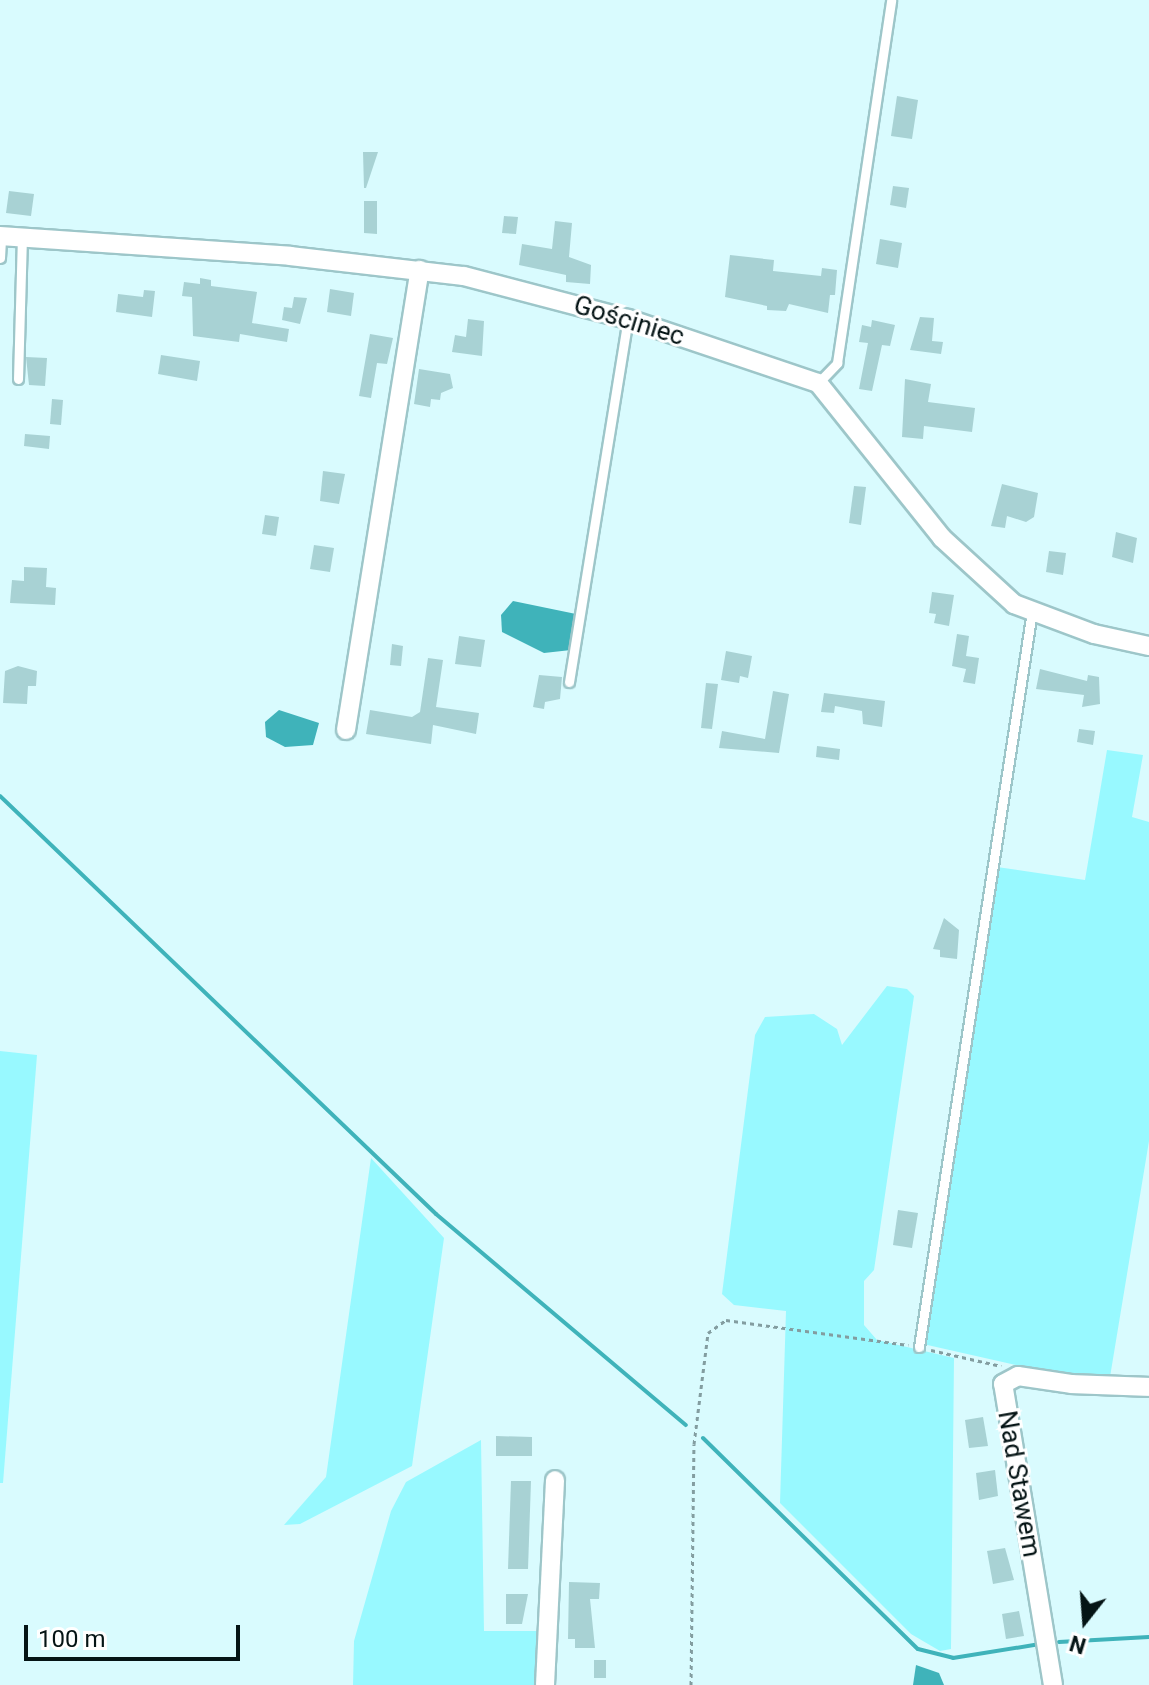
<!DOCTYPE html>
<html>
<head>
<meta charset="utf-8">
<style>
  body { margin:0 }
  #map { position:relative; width:1149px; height:1685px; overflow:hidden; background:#d9fbfe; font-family:Roboto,sans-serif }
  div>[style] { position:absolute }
  .green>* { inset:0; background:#98f9ff }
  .water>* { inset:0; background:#3fb3ba }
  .stream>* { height:4px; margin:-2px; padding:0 2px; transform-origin:2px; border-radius:2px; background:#3fb3ba }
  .building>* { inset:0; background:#a8d2d4 }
  .path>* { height:3px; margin-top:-1.5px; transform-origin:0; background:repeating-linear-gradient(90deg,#839da0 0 4px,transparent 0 8px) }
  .roads { filter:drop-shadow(2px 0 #9dc6c9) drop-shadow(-2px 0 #9dc6c9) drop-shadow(0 2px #9dc6c9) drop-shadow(0 -2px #9dc6c9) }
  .service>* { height:9px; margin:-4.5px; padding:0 4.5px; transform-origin:4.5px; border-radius:4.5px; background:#fff }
  .minor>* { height:18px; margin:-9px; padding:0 9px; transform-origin:9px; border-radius:9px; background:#fff }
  span { translate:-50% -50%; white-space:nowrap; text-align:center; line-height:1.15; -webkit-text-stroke:6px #fff; paint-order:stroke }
  .street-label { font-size:26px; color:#051415 }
  .north { position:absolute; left:1045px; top:1581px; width:80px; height:80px; -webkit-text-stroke:6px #fff; paint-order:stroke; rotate:197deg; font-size:22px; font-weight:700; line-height:32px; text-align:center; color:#051415 }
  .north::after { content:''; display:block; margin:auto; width:28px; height:36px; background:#051415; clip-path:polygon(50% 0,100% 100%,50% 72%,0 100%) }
  .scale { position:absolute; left:24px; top:1625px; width:216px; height:36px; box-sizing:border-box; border:4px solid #051415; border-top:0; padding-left:10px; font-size:24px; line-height:28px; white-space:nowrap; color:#051415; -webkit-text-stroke:6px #fff; paint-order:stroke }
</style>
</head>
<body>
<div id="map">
  <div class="green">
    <i style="clip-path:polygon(1107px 750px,1143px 755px,1132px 817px,1149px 822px,1149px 1141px,1110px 1377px,1068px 1377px,923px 1344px,997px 867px,1085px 880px)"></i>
    <i style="clip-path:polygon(887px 986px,907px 989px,914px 996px,874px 1270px,864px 1281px,864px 1325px,877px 1340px,954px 1358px,951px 1649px,940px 1651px,911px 1634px,780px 1503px,786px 1311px,734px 1305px,722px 1294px,755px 1035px,765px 1017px,814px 1014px,837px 1029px,842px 1045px)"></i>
    <i style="clip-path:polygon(0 1051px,37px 1055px,3px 1483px,0 1483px)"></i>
    <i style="clip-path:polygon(371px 1158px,444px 1238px,412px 1466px,300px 1524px,284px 1525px,326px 1477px)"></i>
    <i style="clip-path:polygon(481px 1440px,484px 1631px,543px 1631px,539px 1685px,353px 1685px,354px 1641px,391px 1511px,406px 1482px)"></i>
  </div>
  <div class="water">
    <i style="clip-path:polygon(513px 601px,576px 614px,571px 650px,544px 653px,502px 632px,501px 615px)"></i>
    <i style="clip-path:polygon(279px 710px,319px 723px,313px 745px,285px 747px,266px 737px,265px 722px)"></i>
    <i style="clip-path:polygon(916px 1665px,939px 1673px,944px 1685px,913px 1685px)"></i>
  </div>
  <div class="stream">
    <i style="left:0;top:796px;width:604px;rotate:43.79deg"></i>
    <i style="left:436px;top:1214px;width:327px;rotate:40.2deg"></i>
    <i style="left:703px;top:1438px;width:301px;rotate:44.5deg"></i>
    <i style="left:918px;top:1649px;width:36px;rotate:14deg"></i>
    <i style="left:953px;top:1658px;width:88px;rotate:-9.1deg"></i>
    <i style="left:1059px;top:1642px;width:90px;rotate:-3.2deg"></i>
  </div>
  <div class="building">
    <i style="clip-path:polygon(897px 96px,918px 100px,912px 139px,891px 136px)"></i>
    <i style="clip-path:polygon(363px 152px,378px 152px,366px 188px,364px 188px)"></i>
    <i style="clip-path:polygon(893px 186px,909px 188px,906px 208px,890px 205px)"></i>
    <i style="clip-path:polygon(9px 191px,34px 194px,31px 216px,6px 213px)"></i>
    <i style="clip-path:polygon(364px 201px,377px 201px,377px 234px,364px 233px)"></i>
    <i style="clip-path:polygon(504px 216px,518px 217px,516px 234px,502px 233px)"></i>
    <i style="clip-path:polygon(555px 221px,572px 223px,569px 257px,591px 265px,590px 284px,566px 282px,566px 275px,519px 265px,522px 244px,552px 249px)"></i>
    <i style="clip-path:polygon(880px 239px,902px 243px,898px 268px,876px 264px)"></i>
    <i style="clip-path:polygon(730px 255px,774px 260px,773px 271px,821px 276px,822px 268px,837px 270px,835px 295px,830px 295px,828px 313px,789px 304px,786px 311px,767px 310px,767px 306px,725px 297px)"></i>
    <i style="clip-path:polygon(200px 278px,211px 280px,211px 286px,257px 292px,252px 323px,289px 329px,287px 342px,240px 334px,239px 342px,193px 336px,192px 297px,182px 296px,184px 282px,200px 284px)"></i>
    <i style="clip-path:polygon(330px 289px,354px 293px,351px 316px,327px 312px)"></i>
    <i style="clip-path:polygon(144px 290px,155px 291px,152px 317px,116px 312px,118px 294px,143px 297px)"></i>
    <i style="clip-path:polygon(294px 297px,307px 298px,300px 324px,282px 320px,284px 307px,292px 308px)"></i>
    <i style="clip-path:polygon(920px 317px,934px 318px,932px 341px,943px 342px,941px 354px,910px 350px)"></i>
    <i style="clip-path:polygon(468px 319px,484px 321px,482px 356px,452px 352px,455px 335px,466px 337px)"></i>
    <i style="clip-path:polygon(872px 320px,895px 325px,890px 346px,882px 345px,872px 391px,859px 389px,868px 343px,859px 342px,862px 325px,871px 327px)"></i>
    <i style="clip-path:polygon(370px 334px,393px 338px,387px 364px,377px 363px,371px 398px,359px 396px)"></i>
    <i style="clip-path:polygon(161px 355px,200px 361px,197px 381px,158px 374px)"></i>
    <i style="clip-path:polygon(26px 357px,47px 358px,45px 386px,29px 385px)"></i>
    <i style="clip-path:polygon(419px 369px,450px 374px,453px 388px,441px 393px,440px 400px,431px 399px,430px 407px,414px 404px)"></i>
    <i style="clip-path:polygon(905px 379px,931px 384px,928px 402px,975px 408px,972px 432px,924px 426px,923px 439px,902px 437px)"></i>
    <i style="clip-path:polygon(52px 399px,63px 400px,61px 425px,50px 424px)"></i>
    <i style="clip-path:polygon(25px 434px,50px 436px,49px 449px,24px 446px)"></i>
    <i style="clip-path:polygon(323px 471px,345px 474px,339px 504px,320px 501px)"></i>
    <i style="clip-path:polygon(1002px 484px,1038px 493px,1034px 517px,1026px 522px,1007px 516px,1005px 528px,991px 526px)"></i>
    <i style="clip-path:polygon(854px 486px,866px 487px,861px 525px,849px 523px)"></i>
    <i style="clip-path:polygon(265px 515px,279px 517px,276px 536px,262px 534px)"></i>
    <i style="clip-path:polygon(1116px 532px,1137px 538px,1133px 563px,1112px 557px)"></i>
    <i style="clip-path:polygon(314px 545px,334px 548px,330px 572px,310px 569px)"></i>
    <i style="clip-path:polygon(1049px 551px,1066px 553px,1063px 575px,1046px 572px)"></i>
    <i style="clip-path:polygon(24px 567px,47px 568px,46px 587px,56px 588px,55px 605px,10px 603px,12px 580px,24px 581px)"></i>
    <i style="clip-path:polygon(932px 592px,954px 595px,949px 626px,934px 623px,936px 614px,929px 613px)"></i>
    <i style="clip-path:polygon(957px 634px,969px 636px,966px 656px,979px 658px,975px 684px,963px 682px,966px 669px,952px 666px)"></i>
    <i style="clip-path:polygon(459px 636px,485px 640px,481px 667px,455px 664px)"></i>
    <i style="clip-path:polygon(392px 644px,403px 646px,401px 666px,390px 665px)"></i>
    <i style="clip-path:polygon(726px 651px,752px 656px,748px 678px,740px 676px,739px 683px,721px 680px)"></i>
    <i style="clip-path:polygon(428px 658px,443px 660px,436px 707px,479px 713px,476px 734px,433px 725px,431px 744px,366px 734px,370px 710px,412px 717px,420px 712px)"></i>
    <i style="clip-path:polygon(18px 666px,37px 671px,36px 686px,28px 686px,27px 704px,3px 703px,5px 671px)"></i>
    <i style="clip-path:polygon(1040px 669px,1087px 681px,1088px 675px,1099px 677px,1100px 704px,1082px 707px,1084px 695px,1036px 689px)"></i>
    <i style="clip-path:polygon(539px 675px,562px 677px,560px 699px,545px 702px,544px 709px,533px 707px)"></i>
    <i style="clip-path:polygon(706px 683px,718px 684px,712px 729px,701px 728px)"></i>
    <i style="clip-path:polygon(773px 691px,789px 694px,779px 753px,719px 748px,722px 731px,765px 739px)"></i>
    <i style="clip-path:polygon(824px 693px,885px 701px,882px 727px,863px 724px,862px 711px,835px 706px,834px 713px,821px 712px)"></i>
    <i style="clip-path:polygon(1079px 729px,1095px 731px,1093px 745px,1077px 742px)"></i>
    <i style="clip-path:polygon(817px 746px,840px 749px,839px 760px,816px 757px)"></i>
    <i style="clip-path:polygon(944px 918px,959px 930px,957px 959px,940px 957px,940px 950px,933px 949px)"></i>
    <i style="clip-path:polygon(898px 1210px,918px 1213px,912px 1248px,893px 1245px)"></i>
    <i style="clip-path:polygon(983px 1417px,988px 1446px,969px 1448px,965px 1420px)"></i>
    <i style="clip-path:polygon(496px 1436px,532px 1437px,532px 1456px,496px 1456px)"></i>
    <i style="clip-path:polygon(995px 1470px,998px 1496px,979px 1500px,976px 1473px)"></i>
    <i style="clip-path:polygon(511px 1481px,531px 1481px,528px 1569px,508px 1569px)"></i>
    <i style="clip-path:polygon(1005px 1548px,1014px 1580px,993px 1584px,987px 1551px)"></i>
    <i style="clip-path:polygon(569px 1582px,600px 1583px,599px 1599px,590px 1599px,595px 1648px,575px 1648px,575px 1639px,568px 1639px)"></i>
    <i style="clip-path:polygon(506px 1594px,528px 1594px,522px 1624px,506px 1624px)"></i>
    <i style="clip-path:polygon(1019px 1611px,1024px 1636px,1006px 1639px,1002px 1614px)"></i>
    <i style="clip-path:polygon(594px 1660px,606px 1660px,606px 1678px,594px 1678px)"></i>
  </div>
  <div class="path">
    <i style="left:931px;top:1350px;width:72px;rotate:12.9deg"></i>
    <i style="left:691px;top:1685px;width:241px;rotate:-89.3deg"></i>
    <i style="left:694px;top:1444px;width:112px;rotate:-82.8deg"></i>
    <i style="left:708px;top:1333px;width:22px;rotate:-36deg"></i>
    <i style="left:726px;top:1320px;width:184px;rotate:7.8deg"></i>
  </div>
  <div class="roads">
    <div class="service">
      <i style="left:0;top:258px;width:22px;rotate:-87deg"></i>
      <i style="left:18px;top:379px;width:142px;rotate:-88.4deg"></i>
      <i style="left:818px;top:383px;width:28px;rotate:-46deg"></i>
      <i style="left:837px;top:363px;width:367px;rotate:-81.5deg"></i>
      <i style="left:569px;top:682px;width:368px;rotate:-80.8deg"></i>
      <i style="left:919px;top:1347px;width:745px;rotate:-81.27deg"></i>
    </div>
    <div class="minor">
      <i style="left:0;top:236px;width:291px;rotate:3.9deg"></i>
      <i style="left:290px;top:256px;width:175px;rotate:6.6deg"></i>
      <i style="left:464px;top:276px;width:170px;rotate:14.7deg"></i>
      <i style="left:628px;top:319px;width:200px;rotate:18.6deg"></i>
      <i style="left:818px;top:383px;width:198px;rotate:51.3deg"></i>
      <i style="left:942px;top:538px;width:98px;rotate:42.5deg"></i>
      <i style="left:1014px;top:604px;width:85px;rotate:20.6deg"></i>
      <i style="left:1094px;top:634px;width:56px;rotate:12.3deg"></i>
      <i style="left:346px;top:730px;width:466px;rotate:-80.9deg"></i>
      <i style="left:545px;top:1685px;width:205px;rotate:-87.2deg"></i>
      <i style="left:1053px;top:1685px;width:305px;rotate:-99.4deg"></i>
      <i style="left:1003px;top:1384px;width:17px;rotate:-28deg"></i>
      <i style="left:1018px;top:1376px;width:55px;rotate:8.4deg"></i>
      <i style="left:1072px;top:1384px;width:77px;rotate:2.2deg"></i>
    </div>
  </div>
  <div class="street-label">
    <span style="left:629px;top:321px;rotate:17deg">Gościniec</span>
    <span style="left:1019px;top:1484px;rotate:80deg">Nad Stawem</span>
  </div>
  <div class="north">N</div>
  <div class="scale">100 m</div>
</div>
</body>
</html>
